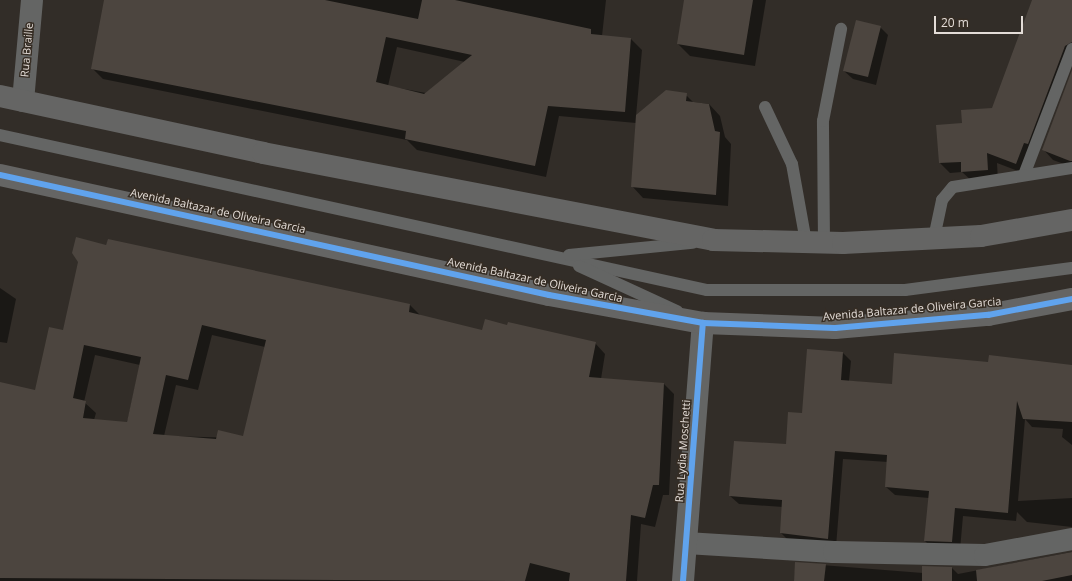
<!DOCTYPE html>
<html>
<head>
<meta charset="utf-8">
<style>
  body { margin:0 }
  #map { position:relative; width:1072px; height:581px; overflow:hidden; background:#322d28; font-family:"Open Sans",sans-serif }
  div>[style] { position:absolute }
  .shadow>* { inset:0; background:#0007 }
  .building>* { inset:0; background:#4c453f }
  .service>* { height:12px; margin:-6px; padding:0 6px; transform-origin:6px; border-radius:6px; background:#646564 }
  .minor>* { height:22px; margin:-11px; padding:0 11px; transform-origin:11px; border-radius:11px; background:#646564 }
  .tertiary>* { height:22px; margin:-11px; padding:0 11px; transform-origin:11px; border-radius:11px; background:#646564 }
  .primary>* { height:22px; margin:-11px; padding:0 11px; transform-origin:11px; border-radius:11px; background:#656564 }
  .cycleway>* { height:6px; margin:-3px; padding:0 3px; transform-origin:3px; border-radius:3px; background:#60a3ed }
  span { translate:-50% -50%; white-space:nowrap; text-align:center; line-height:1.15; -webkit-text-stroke:3px #362d24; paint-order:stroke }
  .street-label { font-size:11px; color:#e3dcd7 }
  .scale { position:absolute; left:934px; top:16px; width:89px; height:18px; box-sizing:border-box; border:2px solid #e3dcd7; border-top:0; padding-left:5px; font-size:12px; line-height:14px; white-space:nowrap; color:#e3dcd7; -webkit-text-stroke:3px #362d24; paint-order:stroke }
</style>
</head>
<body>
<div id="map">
  <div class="shadow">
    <i style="clip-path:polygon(evenodd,105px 0,606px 0,602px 36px,631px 39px,642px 50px,636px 116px,687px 96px,693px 102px,709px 104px,720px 116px,725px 137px,731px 144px,728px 206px,643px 198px,632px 186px,636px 123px,559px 116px,546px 177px,417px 150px,407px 140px,103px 79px,92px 68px,105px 0,397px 47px,465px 62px,426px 93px,388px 86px,397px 47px)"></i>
    <i style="clip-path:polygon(685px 0,766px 0,755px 66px,690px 56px,678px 44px)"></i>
    <i style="clip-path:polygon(1035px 0,1072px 0,1072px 65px,1026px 174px,997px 163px,998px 181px,973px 182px,962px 172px,950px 173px,940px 163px,963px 124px,993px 109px)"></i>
    <i style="clip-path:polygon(880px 27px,888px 35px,876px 85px,853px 79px,844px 71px)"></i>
    <i style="clip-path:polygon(1072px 73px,1072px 167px,1053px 160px,1043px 149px)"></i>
    <i style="clip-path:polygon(evenodd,108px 241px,410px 305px,421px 316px,483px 331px,508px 326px,595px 343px,605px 354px,601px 379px,664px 384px,674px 394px,669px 495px,663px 495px,655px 527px,641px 524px,637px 581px,0 581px,0 383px,36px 391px,108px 241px,212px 335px,265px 347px,244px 438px,164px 436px,176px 385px,198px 390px,212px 335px,108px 241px,95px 355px,140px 365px,127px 423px,94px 420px,96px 413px,84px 402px,95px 355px)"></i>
    <i style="clip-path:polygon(0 288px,16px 299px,7px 343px,0 342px)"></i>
    <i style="clip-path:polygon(843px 353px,851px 361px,849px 381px,893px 385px,989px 364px,1072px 366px,1072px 445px,1062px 437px,1063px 429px,1032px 427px,1025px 419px,1018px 501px,1072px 498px,1072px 527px,1027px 522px,1017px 512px,1016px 521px,963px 516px,960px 550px,933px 549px,925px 541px,929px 498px,895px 495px,886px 487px,888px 462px,843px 459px,836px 547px,789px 541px,781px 533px,783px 507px,739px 504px,730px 496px,787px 446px)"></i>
    <i style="clip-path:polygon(1072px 552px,1072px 581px,794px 581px,796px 563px,923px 573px,952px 568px,958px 574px)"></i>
  </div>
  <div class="building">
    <i style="clip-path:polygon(evenodd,104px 0,325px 0,418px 19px,422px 0,455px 0,591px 29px,591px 34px,631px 38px,625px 112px,548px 106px,535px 166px,405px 139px,406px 131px,91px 69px,104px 0,386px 37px,472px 55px,424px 94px,376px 82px,386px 37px)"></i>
    <i style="clip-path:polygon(684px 0,753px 0,744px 55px,677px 44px)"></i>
    <i style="clip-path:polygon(1032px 0,1072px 0,1072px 42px,1065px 46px,1028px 144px,1024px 143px,1016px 164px,987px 153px,988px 170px,961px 172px,961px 162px,939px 163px,936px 125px,962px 123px,961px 110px,992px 108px)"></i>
    <i style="clip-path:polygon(856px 20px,881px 26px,868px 77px,843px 71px)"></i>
    <i style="clip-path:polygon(1072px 70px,1072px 161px,1070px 161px,1042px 150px)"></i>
    <i style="clip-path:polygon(666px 90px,687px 93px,686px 101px,709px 104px,715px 131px,720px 132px,716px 195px,631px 187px,636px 115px)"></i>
    <i style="clip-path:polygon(evenodd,76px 237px,106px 245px,108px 239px,410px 304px,409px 312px,482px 330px,485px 319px,507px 325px,508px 322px,596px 342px,589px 377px,664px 383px,659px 485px,653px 485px,645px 518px,631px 515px,626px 581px,569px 581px,570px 573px,530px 563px,525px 581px,0 578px,0 382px,35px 390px,49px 327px,63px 330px,78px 262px,72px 253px,76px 237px,202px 325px,266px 340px,243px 436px,218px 430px,216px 439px,153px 434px,166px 375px,188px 380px,202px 325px,76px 237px,84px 345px,141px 357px,127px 422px,83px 418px,86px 401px,73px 398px,84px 345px)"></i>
    <i style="clip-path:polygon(807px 349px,843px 352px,841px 380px,892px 384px,894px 353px,988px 362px,989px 355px,1072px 365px,1072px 422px,1023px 419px,1017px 401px,1008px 513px,955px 508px,952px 542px,924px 541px,929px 491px,885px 487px,887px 455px,835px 451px,828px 539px,780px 533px,782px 500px,729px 496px,734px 441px,786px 444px,788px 412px,802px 413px)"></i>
    <i style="clip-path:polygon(1072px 552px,1072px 575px,1042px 581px,977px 581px,976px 570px)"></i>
    <i style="clip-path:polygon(795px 562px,826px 564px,824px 581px,794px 581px)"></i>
    <i style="clip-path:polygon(922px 566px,952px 567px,952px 581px,922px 581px)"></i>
  </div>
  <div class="service">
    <i style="left:765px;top:107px;width:63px;rotate:64.7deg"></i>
    <i style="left:792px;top:164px;width:79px;rotate:79.8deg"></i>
    <i style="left:0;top:135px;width:724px;rotate:12.37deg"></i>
    <i style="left:707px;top:290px;width:198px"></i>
    <i style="left:905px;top:290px;width:168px;rotate:-7.5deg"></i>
    <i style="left:1024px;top:175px;width:135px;rotate:-69.1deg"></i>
    <i style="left:934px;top:238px;width:39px;rotate:-78deg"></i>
    <i style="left:942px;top:200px;width:17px;rotate:-50deg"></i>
    <i style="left:953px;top:187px;width:121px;rotate:-9.1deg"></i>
    <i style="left:824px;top:242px;width:121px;rotate:-90.5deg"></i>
    <i style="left:823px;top:121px;width:94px;rotate:-78.9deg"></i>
    <i style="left:569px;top:255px;width:124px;rotate:-5.6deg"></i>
    <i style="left:579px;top:266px;width:108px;rotate:24.7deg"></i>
  </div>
  <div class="minor">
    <i style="left:23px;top:101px;width:101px;rotate:-84.9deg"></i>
    <i style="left:686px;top:543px;width:148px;rotate:3.5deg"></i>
    <i style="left:834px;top:552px;width:151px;rotate:1.1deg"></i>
    <i style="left:985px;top:555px;width:88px;rotate:-10.4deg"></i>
  </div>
  <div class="tertiary">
    <i style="left:683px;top:581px;width:259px;rotate:-85.6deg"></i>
  </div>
  <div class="primary">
    <i style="left:0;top:96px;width:269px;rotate:12.2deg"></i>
    <i style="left:263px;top:153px;width:458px;rotate:10.9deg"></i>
    <i style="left:713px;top:240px;width:130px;rotate:1.3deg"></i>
    <i style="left:843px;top:243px;width:138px;rotate:-2.9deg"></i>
    <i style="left:981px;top:236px;width:92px;rotate:-10deg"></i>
    <i style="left:0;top:175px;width:562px;rotate:12.33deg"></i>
    <i style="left:549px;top:295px;width:157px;rotate:10.3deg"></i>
    <i style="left:703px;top:323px;width:132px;rotate:2.2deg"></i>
    <i style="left:835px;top:328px;width:154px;rotate:-4.9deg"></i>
    <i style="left:988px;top:315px;width:86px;rotate:-10.8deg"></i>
  </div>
  <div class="cycleway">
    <i style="left:0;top:175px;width:562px;rotate:12.33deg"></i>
    <i style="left:549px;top:295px;width:157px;rotate:10.3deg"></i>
    <i style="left:703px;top:323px;width:132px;rotate:2.2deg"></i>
    <i style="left:835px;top:328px;width:154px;rotate:-4.9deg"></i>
    <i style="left:988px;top:315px;width:86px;rotate:-10.8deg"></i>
    <i style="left:683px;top:581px;width:259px;rotate:-85.6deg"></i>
  </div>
  <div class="street-label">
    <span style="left:27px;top:50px;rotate:-85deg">Rua Braille</span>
    <span style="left:218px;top:211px;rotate:12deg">Avenida Baltazar de Oliveira Garcia</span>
    <span style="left:535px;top:280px;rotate:12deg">Avenida Baltazar de Oliveira Garcia</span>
    <span style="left:912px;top:309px;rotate:-5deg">Avenida Baltazar de Oliveira Garcia</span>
    <span style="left:683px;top:451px;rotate:-86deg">Rua Lydia Moschetti</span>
  </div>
  <div class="scale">20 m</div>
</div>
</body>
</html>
